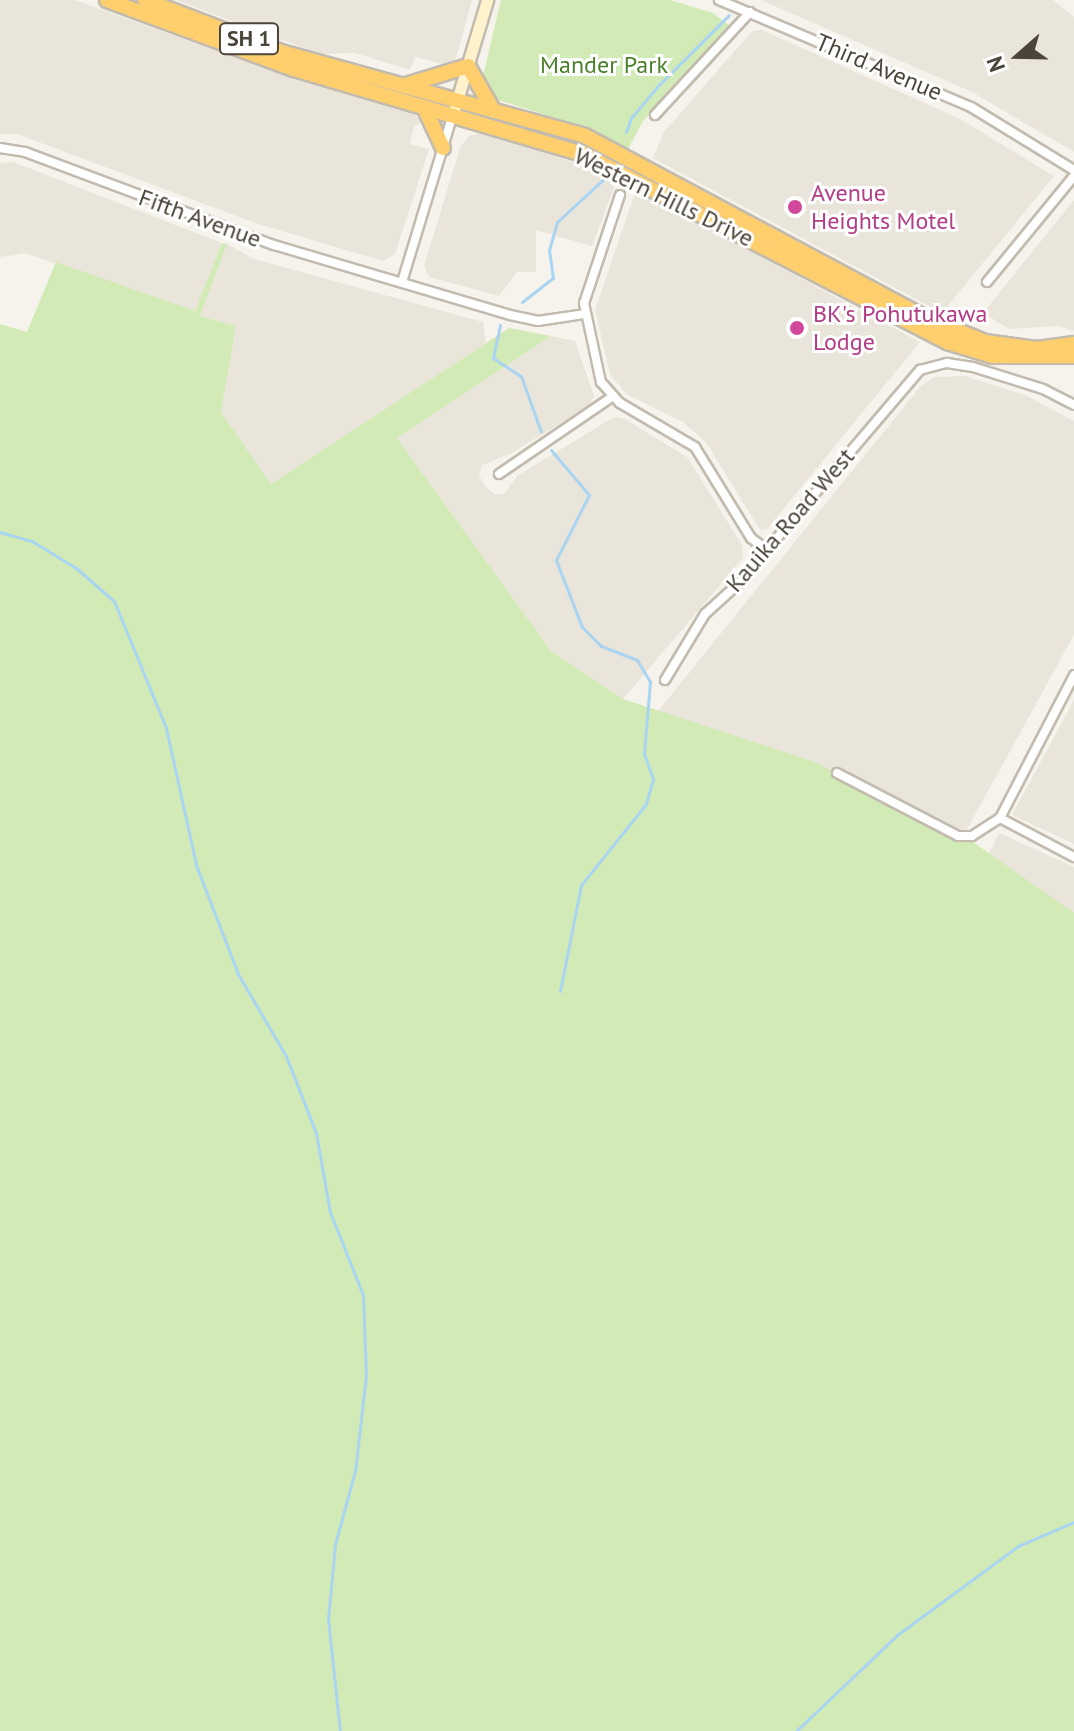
<!DOCTYPE html>
<html>
<head>
<meta charset="utf-8">
<style>
  body { margin:0 }
  #map { position:relative; width:1074px; height:1731px; overflow:hidden; background:#f6f3ec; font-family:"PT Sans",sans-serif }
  div>[style] { position:absolute }
  .residential>* { inset:0; background:#eae5da }
  .green>* { inset:0; background:#d2eab5 }
  .stream>* { height:3px; margin:-1.5px; padding:0 1.5px; transform-origin:1.5px; border-radius:1.5px; background:#a9d4f2 }
  .roads { filter:drop-shadow(2px 0 #c2bbae) drop-shadow(-2px 0 #c2bbae) drop-shadow(0 2px #c2bbae) drop-shadow(0 -2px #c2bbae) }
  .street>* { height:8px; margin:-4px; padding:0 4px; transform-origin:4px; border-radius:4px; background:#fff }
  .secondary>* { height:11px; margin:-5.5px; padding:0 5.5px; transform-origin:5.5px; border-radius:5.5px; background:#fff3cd }
  .highway>* { height:14px; margin:-7px; padding:0 7px; transform-origin:7px; border-radius:7px; background:#ffcf6e }
  .dots>* { width:22px; height:22px; translate:-50% -50%; box-sizing:border-box; border:4px solid #fff; border-radius:50% }
  span { translate:-50% -50%; white-space:nowrap; text-align:center; line-height:1.15; -webkit-text-stroke:6px #fff; paint-order:stroke }
  .shield-label span { padding:2px 6px; background:#fff; border:2px solid; border-radius:6px; -webkit-text-stroke-width:0 }
  .shield-label { font-size:22px; color:#4b4439; font-weight:700 }
  .park-label { font-size:24px; color:#4a7f2a }
  .street-label { font-size:24px; color:#4b4439 }
  .hotel-label { font-size:24px; color:#b23c85 }
  .left { translate:0 -50%; text-align:left }
  .north { position:absolute; left:978px; top:16px; width:80px; height:80px; -webkit-text-stroke:6px #fff; paint-order:stroke; rotate:250deg; font-size:22px; font-weight:700; line-height:32px; text-align:center; color:#4b4439 }
  .north::after { content:''; display:block; margin:auto; width:28px; height:36px; background:#4b4439; clip-path:polygon(50% 0,100% 100%,50% 72%,0 100%) }
</style>
</head>
<body>
<div id="map">
  <div class="residential">
    <i style="clip-path:polygon(0 0,75px 0,278px 73px,413px 114px,423px 121px,414px 127px,410px 144px,429px 149px,395px 254px,383px 261px,258px 224px,17px 134px,0 134px)"></i>
    <i style="clip-path:polygon(176px 0,472px 0,455px 61px,447px 65px,415px 57px,410px 70px,355px 53px,320px 54px)"></i>
    <i style="clip-path:polygon(761px 0,1053px 0,1074px 17px,1074px 152px,972px 92px)"></i>
    <i style="clip-path:polygon(762px 30px,960px 119px,1054px 176px,942px 313px,653px 158px,664px 132px,752px 31px)"></i>
    <i style="clip-path:polygon(484px 133px,601px 171px,614px 188px,592px 246px,536px 230px,536px 272px,517px 272px,499px 296px,429px 277px,424px 266px,460px 148px,469px 136px)"></i>
    <i style="clip-path:polygon(13px 162px,222px 243px,195px 311px,25px 253px,0 257px,0 163px)"></i>
    <i style="clip-path:polygon(636px 190px,920px 342px,767px 529px,760px 530px,706px 442px,683px 422px,626px 394px,610px 374px,595px 310px)"></i>
    <i style="clip-path:polygon(1074px 200px,1074px 331px,1059px 326px,1009px 329px,983px 313px)"></i>
    <i style="clip-path:polygon(227px 244px,254px 259px,483px 322px,486px 343px,271px 484px,221px 412px,236px 326px,200px 316px)"></i>
    <i style="clip-path:polygon(551px 336px,575px 341px,594px 396px,589px 406px,510px 454px,482px 465px,479px 475px,484px 485px,494px 494px,504px 494px,517px 476px,614px 417px,625px 419px,687px 457px,742px 545px,743px 558px,623px 699px,551px 651px,397px 438px)"></i>
    <i style="clip-path:polygon(965px 376px,1025px 395px,1074px 421px,1074px 635px,950px 860px,654px 716px,920px 387px,934px 377px)"></i>
    <i style="clip-path:polygon(1074px 700px,1074px 844px,1012px 815px)"></i>
    <i style="clip-path:polygon(999px 833px,1074px 867px,1074px 937px,977px 879px)"></i>
  </div>
  <div class="green">
    <i style="clip-path:polygon(501px 0,670px 0,713px 13px,729px 25px,643px 121px,628px 149px,587px 128px,495px 99px,483px 76px)"></i>
    <i style="clip-path:polygon(222px 243px,227px 244px,200px 316px,236px 326px,221px 412px,271px 484px,509px 328px,551px 336px,397px 438px,551px 651px,623px 699px,812px 761px,966px 837px,1074px 913px,1074px 1731px,0 1731px,0 324px,27px 332px,56px 262px,195px 311px)"></i>
  </div>
  <div class="stream">
    <i style="left:626px;top:132px;width:15px;rotate:-70deg"></i>
    <i style="left:631px;top:118px;width:39px;rotate:-50deg"></i>
    <i style="left:656px;top:88px;width:103px;rotate:-45deg"></i>
    <i style="left:522px;top:302px;width:39px;rotate:-38deg"></i>
    <i style="left:553px;top:278px;width:28px;rotate:-98deg"></i>
    <i style="left:549px;top:250px;width:29px;rotate:-74deg"></i>
    <i style="left:557px;top:222px;width:71px;rotate:-42.7deg"></i>
    <i style="left:500px;top:325px;width:34px;rotate:102deg"></i>
    <i style="left:493px;top:358px;width:33px;rotate:33deg"></i>
    <i style="left:521px;top:376px;width:59px;rotate:70.3deg"></i>
    <i style="left:551px;top:450px;width:59px;rotate:49.8deg"></i>
    <i style="left:589px;top:495px;width:73px;rotate:116.9deg"></i>
    <i style="left:556px;top:560px;width:72px;rotate:68.8deg"></i>
    <i style="left:582px;top:627px;width:27px;rotate:45deg"></i>
    <i style="left:601px;top:646px;width:39px;rotate:21deg"></i>
    <i style="left:637px;top:660px;width:26px;rotate:59deg"></i>
    <i style="left:650px;top:682px;width:72px;rotate:94.8deg"></i>
    <i style="left:644px;top:754px;width:27px;rotate:70deg"></i>
    <i style="left:653px;top:779px;width:26px;rotate:106deg"></i>
    <i style="left:646px;top:804px;width:104px;rotate:128.7deg"></i>
    <i style="left:581px;top:885px;width:108px;rotate:101.2deg"></i>
    <i style="left:0;top:532px;width:33px;rotate:16deg"></i>
    <i style="left:32px;top:541px;width:52px;rotate:31.5deg"></i>
    <i style="left:76px;top:568px;width:50px;rotate:41deg"></i>
    <i style="left:114px;top:601px;width:137px;rotate:67.7deg"></i>
    <i style="left:166px;top:728px;width:140px;rotate:77.6deg"></i>
    <i style="left:196px;top:865px;width:117px;rotate:68.9deg"></i>
    <i style="left:238px;top:974px;width:95px;rotate:59.7deg"></i>
    <i style="left:286px;top:1056px;width:83px;rotate:68.7deg"></i>
    <i style="left:316px;top:1133px;width:80px;rotate:80deg"></i>
    <i style="left:330px;top:1212px;width:89px;rotate:68.3deg"></i>
    <i style="left:363px;top:1295px;width:80px;rotate:87.9deg"></i>
    <i style="left:366px;top:1375px;width:97px;rotate:96.5deg"></i>
    <i style="left:355px;top:1471px;width:76px;rotate:105.3deg"></i>
    <i style="left:335px;top:1544px;width:75px;rotate:95.3deg"></i>
    <i style="left:328px;top:1619px;width:113px;rotate:83.9deg"></i>
    <i style="left:796px;top:1731px;width:139px;rotate:-43.5deg"></i>
    <i style="left:897px;top:1635px;width:150px;rotate:-36.3deg"></i>
    <i style="left:1018px;top:1546px;width:61px;rotate:-23.2deg"></i>
  </div>
  <div class="roads">
    <div class="street">
      <i style="left:719px;top:0;width:274px;rotate:23deg"></i>
      <i style="left:971px;top:107px;width:121px;rotate:31.5deg"></i>
      <i style="left:655px;top:115px;width:140px;rotate:-47.3deg"></i>
      <i style="left:0;top:148px;width:25px;rotate:9deg"></i>
      <i style="left:25px;top:152px;width:266px;rotate:20.5deg"></i>
      <i style="left:274px;top:245px;width:246px;rotate:16.5deg"></i>
      <i style="left:510px;top:315px;width:29px;rotate:12deg"></i>
      <i style="left:538px;top:321px;width:48px;rotate:-8.5deg"></i>
      <i style="left:620px;top:195px;width:114px;rotate:108.4deg"></i>
      <i style="left:584px;top:303px;width:81px;rotate:77.9deg"></i>
      <i style="left:601px;top:382px;width:28px;rotate:48deg"></i>
      <i style="left:620px;top:403px;width:87px;rotate:30.4deg"></i>
      <i style="left:695px;top:447px;width:107px;rotate:58.4deg"></i>
      <i style="left:751px;top:538px;width:15px;rotate:37deg"></i>
      <i style="left:402px;top:282px;width:176px;rotate:-73.1deg"></i>
      <i style="left:987px;top:282px;width:137px;rotate:-50.6deg"></i>
      <i style="left:499px;top:474px;width:137px;rotate:-34.3deg"></i>
      <i style="left:665px;top:680px;width:77px;rotate:-58.8deg"></i>
      <i style="left:705px;top:614px;width:59px;rotate:-42.3deg"></i>
      <i style="left:749px;top:574px;width:30px;rotate:-63deg"></i>
      <i style="left:763px;top:547px;width:8px;rotate:-14deg"></i>
      <i style="left:771px;top:545px;width:230px;rotate:-49.6deg"></i>
      <i style="left:920px;top:370px;width:28px;rotate:-15deg"></i>
      <i style="left:947px;top:363px;width:26px;rotate:9deg"></i>
      <i style="left:973px;top:367px;width:73px;rotate:17.4deg"></i>
      <i style="left:1043px;top:389px;width:35px;rotate:27deg"></i>
      <i style="left:837px;top:773px;width:136px;rotate:27.5deg"></i>
      <i style="left:958px;top:836px;width:14px"></i>
      <i style="left:972px;top:836px;width:33px;rotate:-33deg"></i>
      <i style="left:1000px;top:818px;width:161px;rotate:-62.6deg"></i>
      <i style="left:1000px;top:818px;width:84px;rotate:27.8deg"></i>
    </div>
    <div class="secondary">
      <i style="left:455px;top:107px;width:112px;rotate:-73.3deg"></i>
    </div>
    <div class="highway">
      <i style="left:107px;top:0;width:199px;rotate:20.3deg"></i>
      <i style="left:294px;top:69px;width:301px;rotate:16.4deg"></i>
      <i style="left:583px;top:154px;width:410px;rotate:27.3deg"></i>
      <i style="left:947px;top:342px;width:48px;rotate:16.9deg"></i>
      <i style="left:993px;top:356px;width:81px"></i>
      <i style="left:145px;top:0;width:146px;rotate:20.9deg"></i>
      <i style="left:281px;top:52px;width:315px;rotate:15.4deg"></i>
      <i style="left:585px;top:136px;width:384px;rotate:28.1deg"></i>
      <i style="left:924px;top:317px;width:66px;rotate:22.3deg"></i>
      <i style="left:985px;top:342px;width:52px;rotate:7.7deg"></i>
      <i style="left:1037px;top:349px;width:37px;rotate:-8deg"></i>
      <i style="left:406px;top:85px;width:65px;rotate:-17deg"></i>
      <i style="left:468px;top:66px;width:48px;rotate:60.3deg"></i>
      <i style="left:424px;top:107px;width:45px;rotate:65.1deg"></i>
    </div>
  </div>
  <div class="dots">
    <i style="left:795px;top:207px;background:#d1479c"></i>
    <i style="left:797px;top:328px;background:#d1479c"></i>
  </div>
  <div class="shield-label">
    <span style="left:249px;top:39px">SH 1</span>
  </div>
  <div class="park-label">
    <span style="left:604px;top:65px">Mander Park</span>
  </div>
  <div class="street-label">
    <span style="left:879px;top:67px;rotate:23deg">Third Avenue</span>
    <span style="left:664px;top:197px;rotate:26deg">Western Hills Drive</span>
    <span style="left:200px;top:218px;rotate:20deg">Fifth Avenue</span>
    <span style="left:790px;top:520px;rotate:-49deg">Kauika Road West</span>
  </div>
  <div class="hotel-label">
    <span class="left" style="left:811px;top:207px">Avenue<br>Heights Motel</span>
    <span class="left" style="left:813px;top:328px">BK's Pohutukawa<br>Lodge</span>
  </div>
  <div class="north">N</div>
</div>
</body>
</html>
